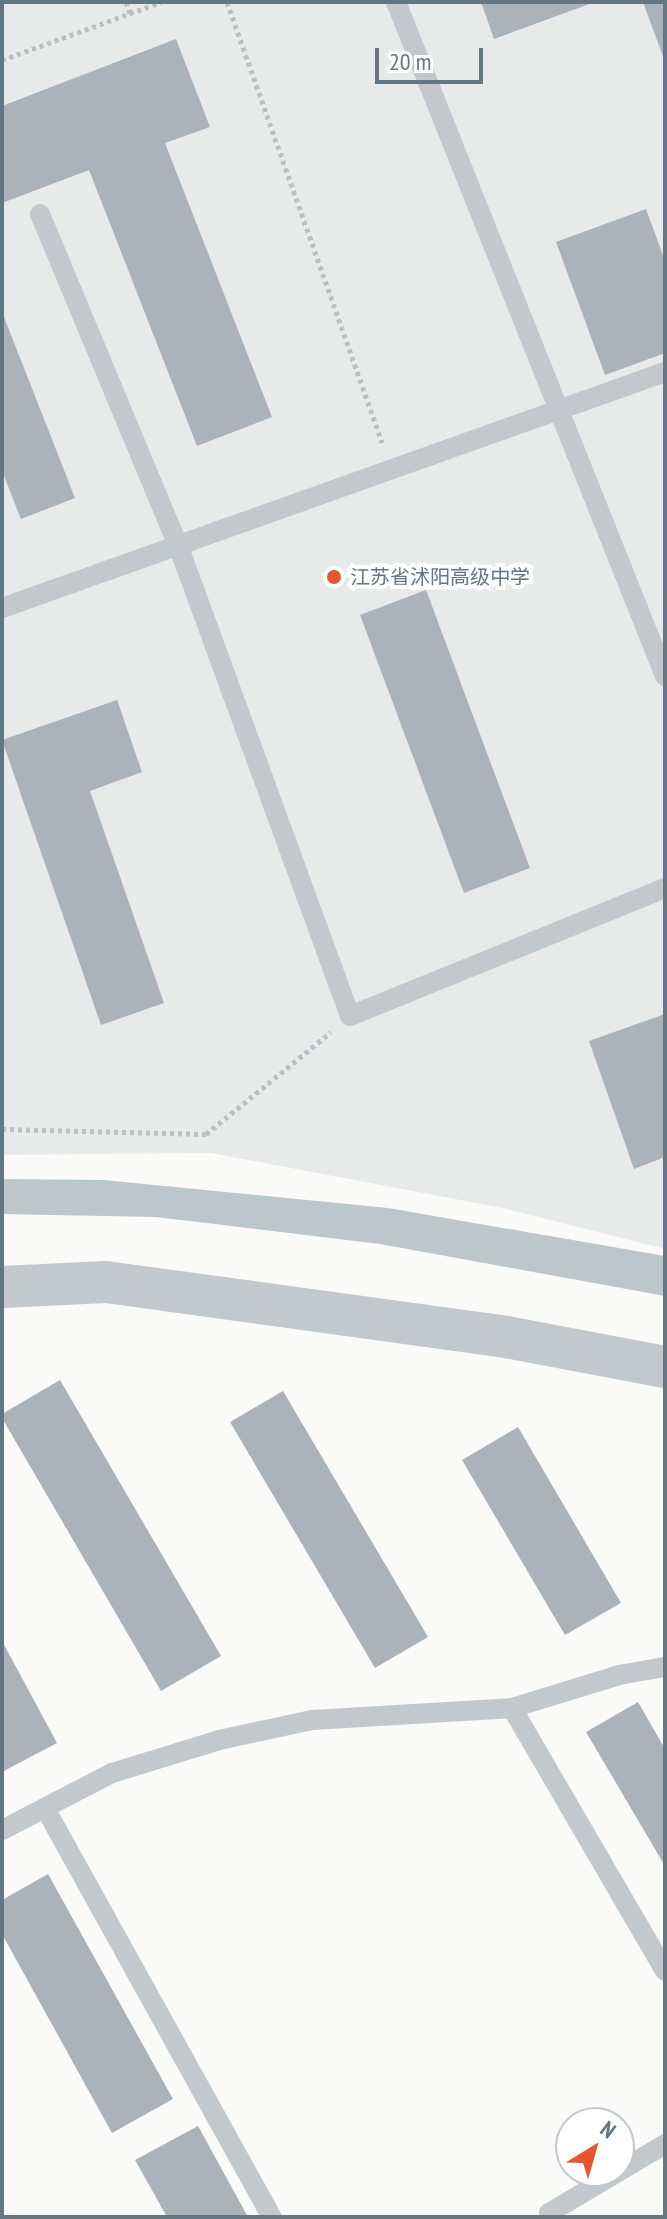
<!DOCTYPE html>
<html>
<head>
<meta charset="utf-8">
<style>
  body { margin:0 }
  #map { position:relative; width:667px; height:2219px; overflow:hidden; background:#fafaf8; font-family:"PT Sans Narrow","Noto Sans SC",sans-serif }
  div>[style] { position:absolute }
  .built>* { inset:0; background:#e8e9e9 }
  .water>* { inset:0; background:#bbc7cb }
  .building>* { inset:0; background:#aab3b9 }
  .path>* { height:5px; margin-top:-2.5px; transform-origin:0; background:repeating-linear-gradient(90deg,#bbbfc2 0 4px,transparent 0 8px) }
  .lane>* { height:20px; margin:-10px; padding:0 10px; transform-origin:10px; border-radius:10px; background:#c3c8cc }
  .street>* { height:42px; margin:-21px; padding:0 21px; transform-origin:21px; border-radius:21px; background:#c3c8cc }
  .dots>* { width:22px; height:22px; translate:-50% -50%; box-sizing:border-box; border:4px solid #fff; border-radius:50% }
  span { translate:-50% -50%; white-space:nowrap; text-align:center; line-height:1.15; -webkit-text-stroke:8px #fff; paint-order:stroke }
  .poi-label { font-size:20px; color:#657683 }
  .left { translate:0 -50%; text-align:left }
  .frame { position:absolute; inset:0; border:4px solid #657683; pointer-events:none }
  .north { position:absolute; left:555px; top:2107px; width:80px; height:80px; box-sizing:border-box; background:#fff; border:2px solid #c1c8cd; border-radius:50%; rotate:37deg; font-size:22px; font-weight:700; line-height:32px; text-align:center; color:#657683 }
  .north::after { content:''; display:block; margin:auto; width:28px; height:36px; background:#e4572e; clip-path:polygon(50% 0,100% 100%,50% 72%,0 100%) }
  .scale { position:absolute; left:375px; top:48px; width:108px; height:36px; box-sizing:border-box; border:4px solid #657683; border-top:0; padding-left:10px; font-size:24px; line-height:28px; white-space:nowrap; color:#657683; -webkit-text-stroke:6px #fff; paint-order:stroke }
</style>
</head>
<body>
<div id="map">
  <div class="built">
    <i style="clip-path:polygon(2px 2px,665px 2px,665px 1249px,503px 1208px,211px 1153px,2px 1155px)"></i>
  </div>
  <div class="water">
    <i style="clip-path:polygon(2px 1179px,104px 1180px,388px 1208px,665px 1256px,665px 1296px,380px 1244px,156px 1217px,2px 1214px)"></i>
  </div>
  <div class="building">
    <i style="clip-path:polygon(481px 2px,595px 2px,494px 39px)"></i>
    <i style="clip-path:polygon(643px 2px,665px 2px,665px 62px)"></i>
    <i style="clip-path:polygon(176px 39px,210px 127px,165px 143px,272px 417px,197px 446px,89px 170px,2px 203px,2px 106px)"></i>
    <i style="clip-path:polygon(646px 209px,665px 261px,665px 353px,605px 375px,556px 242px)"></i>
    <i style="clip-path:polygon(2px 312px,75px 498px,21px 519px,2px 471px)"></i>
    <i style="clip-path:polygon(426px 590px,530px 868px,464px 893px,360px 615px)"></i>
    <i style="clip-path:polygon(117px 700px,142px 772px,90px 791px,164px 1003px,101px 1025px,2px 740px)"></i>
    <i style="clip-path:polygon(665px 1014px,665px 1157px,634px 1169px,589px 1041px)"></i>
    <i style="clip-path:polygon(60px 1380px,221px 1656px,161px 1691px,2px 1418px,2px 1414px)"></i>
    <i style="clip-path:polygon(283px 1391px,428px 1637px,375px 1668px,230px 1422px)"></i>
    <i style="clip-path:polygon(518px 1427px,621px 1603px,565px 1635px,462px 1460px)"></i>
    <i style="clip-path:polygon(2px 1641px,57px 1743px,2px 1772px)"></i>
    <i style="clip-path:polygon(638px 1702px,665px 1749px,665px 1866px,586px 1732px)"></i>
    <i style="clip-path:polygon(48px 1874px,173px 2099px,112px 2133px,2px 1934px,2px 1900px)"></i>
    <i style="clip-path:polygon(198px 2126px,248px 2217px,167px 2217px,135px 2160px)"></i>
  </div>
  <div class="path">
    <i style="left:126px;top:2px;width:12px;rotate:70deg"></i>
    <i style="left:227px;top:2px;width:467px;rotate:70.6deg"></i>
    <i style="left:2px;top:60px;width:169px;rotate:-20deg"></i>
    <i style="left:2px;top:1129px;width:204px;rotate:1.4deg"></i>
    <i style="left:206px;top:1134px;width:161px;rotate:-39.2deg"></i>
  </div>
  <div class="lane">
    <i style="left:396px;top:2px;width:726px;rotate:68.24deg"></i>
    <i style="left:40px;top:214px;width:359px;rotate:67.4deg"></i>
    <i style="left:178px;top:545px;width:501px;rotate:69.94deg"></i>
    <i style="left:350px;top:1016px;width:340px;rotate:-22.1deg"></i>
    <i style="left:2px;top:608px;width:704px;rotate:-19.59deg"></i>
    <i style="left:512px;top:1708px;width:304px;rotate:59.8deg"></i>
    <i style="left:45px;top:1808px;width:468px;rotate:61deg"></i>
    <i style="left:2px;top:1830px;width:124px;rotate:-27.4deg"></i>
    <i style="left:112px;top:1773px;width:112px;rotate:-17.1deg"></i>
    <i style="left:219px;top:1740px;width:95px;rotate:-12.1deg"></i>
    <i style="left:312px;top:1720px;width:200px;rotate:-3.4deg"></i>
    <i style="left:512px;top:1708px;width:112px;rotate:-17.1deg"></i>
    <i style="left:619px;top:1675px;width:47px;rotate:-9.9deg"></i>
    <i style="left:552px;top:2217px;width:5px;rotate:-127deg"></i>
    <i style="left:549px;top:2213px;width:135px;rotate:-30.7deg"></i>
  </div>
  <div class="street">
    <i style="left:2px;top:1287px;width:104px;rotate:-2.8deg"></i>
    <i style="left:106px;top:1282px;width:404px;rotate:7.8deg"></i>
    <i style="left:506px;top:1337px;width:162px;rotate:10.7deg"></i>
  </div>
  <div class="dots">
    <i style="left:334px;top:577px;background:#e4572e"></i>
  </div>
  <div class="poi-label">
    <span class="left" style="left:350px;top:577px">江苏省沭阳高级中学</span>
  </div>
  <div class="frame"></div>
  <div class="north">N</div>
  <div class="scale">20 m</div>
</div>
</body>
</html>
